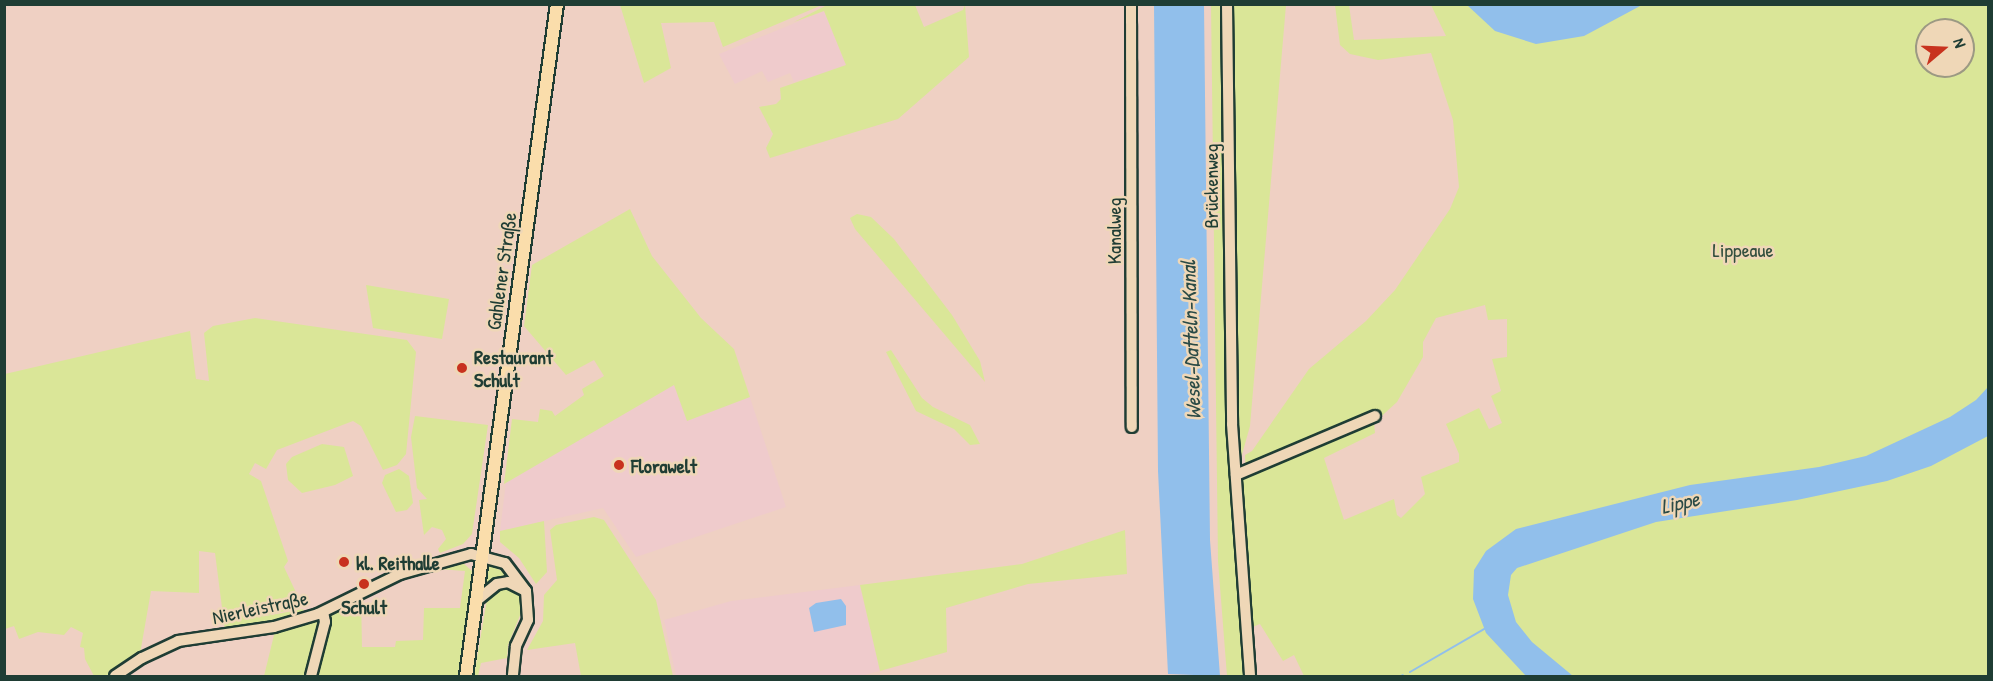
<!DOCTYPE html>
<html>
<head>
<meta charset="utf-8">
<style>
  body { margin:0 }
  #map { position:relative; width:1993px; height:681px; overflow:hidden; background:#efd0c3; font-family:"Patrick Hand",sans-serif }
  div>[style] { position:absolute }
  .built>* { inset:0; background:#efcbcc }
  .green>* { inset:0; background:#dae698 }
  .water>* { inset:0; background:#91bfeb }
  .stream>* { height:2px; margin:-1px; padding:0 1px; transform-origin:1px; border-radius:1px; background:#91bfeb }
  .roads { filter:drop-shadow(2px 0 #1f3d34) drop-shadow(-2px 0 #1f3d34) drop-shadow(0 2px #1f3d34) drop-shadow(0 -2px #1f3d34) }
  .minor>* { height:10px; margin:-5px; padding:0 5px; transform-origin:5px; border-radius:5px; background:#efd7b7 }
  .major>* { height:12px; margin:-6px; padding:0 6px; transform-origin:6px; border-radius:6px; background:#faddab }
  .dots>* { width:16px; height:16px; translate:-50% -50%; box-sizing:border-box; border:3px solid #efd7b7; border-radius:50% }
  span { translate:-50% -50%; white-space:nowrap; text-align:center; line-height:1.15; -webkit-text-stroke:5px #efd7b7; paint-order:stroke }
  .street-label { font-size:20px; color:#1f3d34 }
  .park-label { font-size:20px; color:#324e3e }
  .poi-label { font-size:20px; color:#1f3d34; font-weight:700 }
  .left { translate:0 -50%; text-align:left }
  .water-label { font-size:21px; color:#2a4a46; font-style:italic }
  .frame { position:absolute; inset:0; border:6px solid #1f3d34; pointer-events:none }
  .north { position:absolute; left:1915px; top:18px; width:60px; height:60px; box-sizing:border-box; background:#efd7b7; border:2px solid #9c9983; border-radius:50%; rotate:71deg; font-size:16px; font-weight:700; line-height:24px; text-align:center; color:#1f3d34 }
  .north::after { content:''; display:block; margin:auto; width:21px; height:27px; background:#c8321e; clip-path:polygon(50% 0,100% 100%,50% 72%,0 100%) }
</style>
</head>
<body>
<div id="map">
  <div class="built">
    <i style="clip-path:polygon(824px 11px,846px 65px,803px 83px,801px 79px,794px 82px,790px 73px,768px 82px,762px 71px,735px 84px,719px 54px)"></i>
    <i style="clip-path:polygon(734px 349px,786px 507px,636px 557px,603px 508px,500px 531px,506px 482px)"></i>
    <i style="clip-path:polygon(860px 585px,880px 671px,860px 676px,676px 676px,664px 620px,731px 601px)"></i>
  </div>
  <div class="green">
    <i style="clip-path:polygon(829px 4px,915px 5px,924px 27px,963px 10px,965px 5px,969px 57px,898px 119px,770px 158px,766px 148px,773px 134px,759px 107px,776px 104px,781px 99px,780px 88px,846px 65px,824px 11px,794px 22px)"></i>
    <i style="clip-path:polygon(620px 5px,620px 4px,822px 5px,723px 47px,714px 22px,661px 23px,671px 68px,644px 83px)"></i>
    <i style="clip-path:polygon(1211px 5px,1225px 5px,1226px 206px,1246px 676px,1227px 676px,1218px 561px)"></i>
    <i style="clip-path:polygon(1231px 5px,1286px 5px,1250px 426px,1238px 469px)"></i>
    <i style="clip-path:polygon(evenodd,1335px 5px,1349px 5px,1354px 40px,1446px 36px,1431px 5px,1988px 5px,1988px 676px,1304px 676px,1294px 655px,1283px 661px,1260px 624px,1247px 629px,1241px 481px,1246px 477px,1245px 455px,1252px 451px,1309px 369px,1366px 321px,1395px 290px,1450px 209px,1459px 187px,1453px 120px,1431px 53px,1378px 60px,1350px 54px,1340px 45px,1335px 5px,1927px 30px,1963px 30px,1963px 66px,1927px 66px,1927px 30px,1335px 5px,1485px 305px,1488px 320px,1507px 319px,1507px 357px,1492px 359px,1501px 391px,1491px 396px,1502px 423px,1489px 429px,1479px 408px,1446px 424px,1459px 454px,1459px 462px,1421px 477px,1425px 494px,1401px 518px,1397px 515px,1394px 499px,1344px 520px,1324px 458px,1375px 433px,1374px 423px,1397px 402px,1423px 357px,1423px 342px,1436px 318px,1485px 305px)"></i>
    <i style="clip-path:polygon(630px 209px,652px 256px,701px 318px,734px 349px,750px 397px,687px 421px,674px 385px,504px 484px,512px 419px,538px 422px,540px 409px,552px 411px,555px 416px,584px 395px,582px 389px,604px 376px,594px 360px,566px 375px,524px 326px,532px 265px)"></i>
    <i style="clip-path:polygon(857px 214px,871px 217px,894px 239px,952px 315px,980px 361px,985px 382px,855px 229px,850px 218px)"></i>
    <i style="clip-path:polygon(366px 285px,449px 299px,442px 339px,373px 328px)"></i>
    <i style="clip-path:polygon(255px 318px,407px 340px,416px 352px,406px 454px,397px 465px,383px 470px,361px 426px,353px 421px,277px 450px,266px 469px,255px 463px,249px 474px,261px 481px,288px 561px,284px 567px,301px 603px,298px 608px,255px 618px,303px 609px,305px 614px,225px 631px,215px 553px,199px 551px,199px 593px,151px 591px,140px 654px,108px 676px,94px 676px,85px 659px,84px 648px,80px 647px,83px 633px,71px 627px,64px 635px,38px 632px,19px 639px,14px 626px,5px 629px,5px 374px,190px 331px,196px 379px,209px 381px,204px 333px,213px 326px)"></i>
    <i style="clip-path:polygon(891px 350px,922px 398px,933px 407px,970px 425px,980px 444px,970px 445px,954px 429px,916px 411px,886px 352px)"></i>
    <i style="clip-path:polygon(415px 416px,488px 425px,472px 534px,463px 544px,440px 553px,438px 549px,446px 539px,442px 530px,432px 527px,424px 535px,419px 500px,427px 499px,417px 488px,411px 437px)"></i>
    <i style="clip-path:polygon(322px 444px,344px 447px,353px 476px,335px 485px,302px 493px,288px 480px,286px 464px,292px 457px)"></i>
    <i style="clip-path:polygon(399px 469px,409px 476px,413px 503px,407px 510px,396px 512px,382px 483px,385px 475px)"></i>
    <i style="clip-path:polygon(594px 517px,604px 520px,656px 600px,673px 676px,581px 676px,575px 643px,527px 650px,543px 621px,544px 595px,557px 580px,550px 530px,556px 525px)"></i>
    <i style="clip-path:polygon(544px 521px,547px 572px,536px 584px,519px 558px,500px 542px,500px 531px)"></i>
    <i style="clip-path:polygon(1125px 530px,1127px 574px,1028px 584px,946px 608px,947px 652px,880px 671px,860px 585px,1022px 564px)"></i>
    <i style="clip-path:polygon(463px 563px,472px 571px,458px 676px,313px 676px,329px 614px,361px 596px,362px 647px,395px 647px,396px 641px,423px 640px,424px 608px,460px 608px,465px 571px,438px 569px,420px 576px,419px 572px)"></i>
    <i style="clip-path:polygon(489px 565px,500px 570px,510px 578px,486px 587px)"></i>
    <i style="clip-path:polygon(508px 587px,518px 593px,523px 608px,508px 645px,507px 658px,481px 663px,478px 676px,474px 676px,487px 599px,489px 594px)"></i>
    <i style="clip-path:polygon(317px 619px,321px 625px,310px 676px,264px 676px,275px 631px)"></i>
  </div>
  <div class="water">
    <i style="clip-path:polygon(1154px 5px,1204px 5px,1210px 540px,1220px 676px,1168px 674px,1158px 471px)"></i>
    <i style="clip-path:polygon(1467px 5px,1642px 5px,1584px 36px,1536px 44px,1495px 31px)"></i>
    <i style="clip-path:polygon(1988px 387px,1988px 436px,1931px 466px,1887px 481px,1797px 500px,1656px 522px,1517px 568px,1511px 575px,1508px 595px,1516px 622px,1532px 642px,1573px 676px,1526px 676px,1486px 633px,1473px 599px,1474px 570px,1486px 551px,1516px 529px,1690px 485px,1819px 467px,1866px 456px,1950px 417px,1976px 400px)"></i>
    <i style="clip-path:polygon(841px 599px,846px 606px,846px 625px,814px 632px,809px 608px,816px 603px)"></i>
  </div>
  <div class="stream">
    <i style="left:1136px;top:27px;width:102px;rotate:89.4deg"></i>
    <i style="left:1410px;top:672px;width:88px;rotate:-30.1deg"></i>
    <i style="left:1401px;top:676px;width:2px;rotate:-27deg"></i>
  </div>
  <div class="roads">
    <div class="minor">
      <i style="left:1131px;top:4px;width:423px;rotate:89.9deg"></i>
      <i style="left:1227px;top:4px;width:420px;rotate:89.3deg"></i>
      <i style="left:1232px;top:424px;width:253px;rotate:85.9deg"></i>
      <i style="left:1236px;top:475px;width:151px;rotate:-23deg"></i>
      <i style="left:476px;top:601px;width:27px;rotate:-39deg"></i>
      <i style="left:497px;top:584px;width:11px;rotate:-10deg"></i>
      <i style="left:508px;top:582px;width:20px;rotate:27deg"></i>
      <i style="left:115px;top:676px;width:32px;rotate:-34deg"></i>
      <i style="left:142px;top:658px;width:40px;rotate:-25deg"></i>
      <i style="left:178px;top:641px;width:97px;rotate:-8.3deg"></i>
      <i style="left:274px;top:627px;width:46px;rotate:-16.5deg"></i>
      <i style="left:318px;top:614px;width:91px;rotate:-26deg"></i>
      <i style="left:400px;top:574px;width:74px;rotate:-15.7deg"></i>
      <i style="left:471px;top:554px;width:35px;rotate:15deg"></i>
      <i style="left:505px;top:563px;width:35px;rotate:53deg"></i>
      <i style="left:526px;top:591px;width:29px;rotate:86deg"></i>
      <i style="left:528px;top:620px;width:29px;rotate:115deg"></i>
      <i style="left:516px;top:646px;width:30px;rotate:96deg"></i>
      <i style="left:311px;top:676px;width:56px;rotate:-75.5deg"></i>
      <i style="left:325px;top:622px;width:10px;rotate:-101deg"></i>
    </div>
    <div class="major">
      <i style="left:466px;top:676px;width:678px;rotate:-82.29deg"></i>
    </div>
  </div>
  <div class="dots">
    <i style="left:462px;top:368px;background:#c8321e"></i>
    <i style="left:619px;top:465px;background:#c8321e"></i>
    <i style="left:344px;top:562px;background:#c8321e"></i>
    <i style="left:364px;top:584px;background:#c8321e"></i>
  </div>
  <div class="street-label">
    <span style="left:1210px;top:186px;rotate:-90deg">Brückenweg</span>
    <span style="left:1113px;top:231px;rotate:-90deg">Kanalweg</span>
    <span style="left:501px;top:271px;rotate:-82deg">Gahlener Straße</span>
    <span style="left:260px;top:607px;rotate:-12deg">Nierleistraße</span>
  </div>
  <div class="park-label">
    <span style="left:1743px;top:249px">Lippeaue</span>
  </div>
  <div class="poi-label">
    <span class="left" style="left:474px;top:368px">Restaurant<br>Schult</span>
    <span class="left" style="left:631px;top:465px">Florawelt</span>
    <span class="left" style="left:356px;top:562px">kl. Reithalle</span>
    <span style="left:364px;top:606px">Schult</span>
  </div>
  <div class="water-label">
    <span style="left:1191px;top:340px;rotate:-92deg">Wesel-Datteln-Kanal</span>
    <span style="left:1680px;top:503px;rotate:-13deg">Lippe</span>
  </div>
  <div class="frame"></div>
  <div class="north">N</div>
</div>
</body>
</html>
